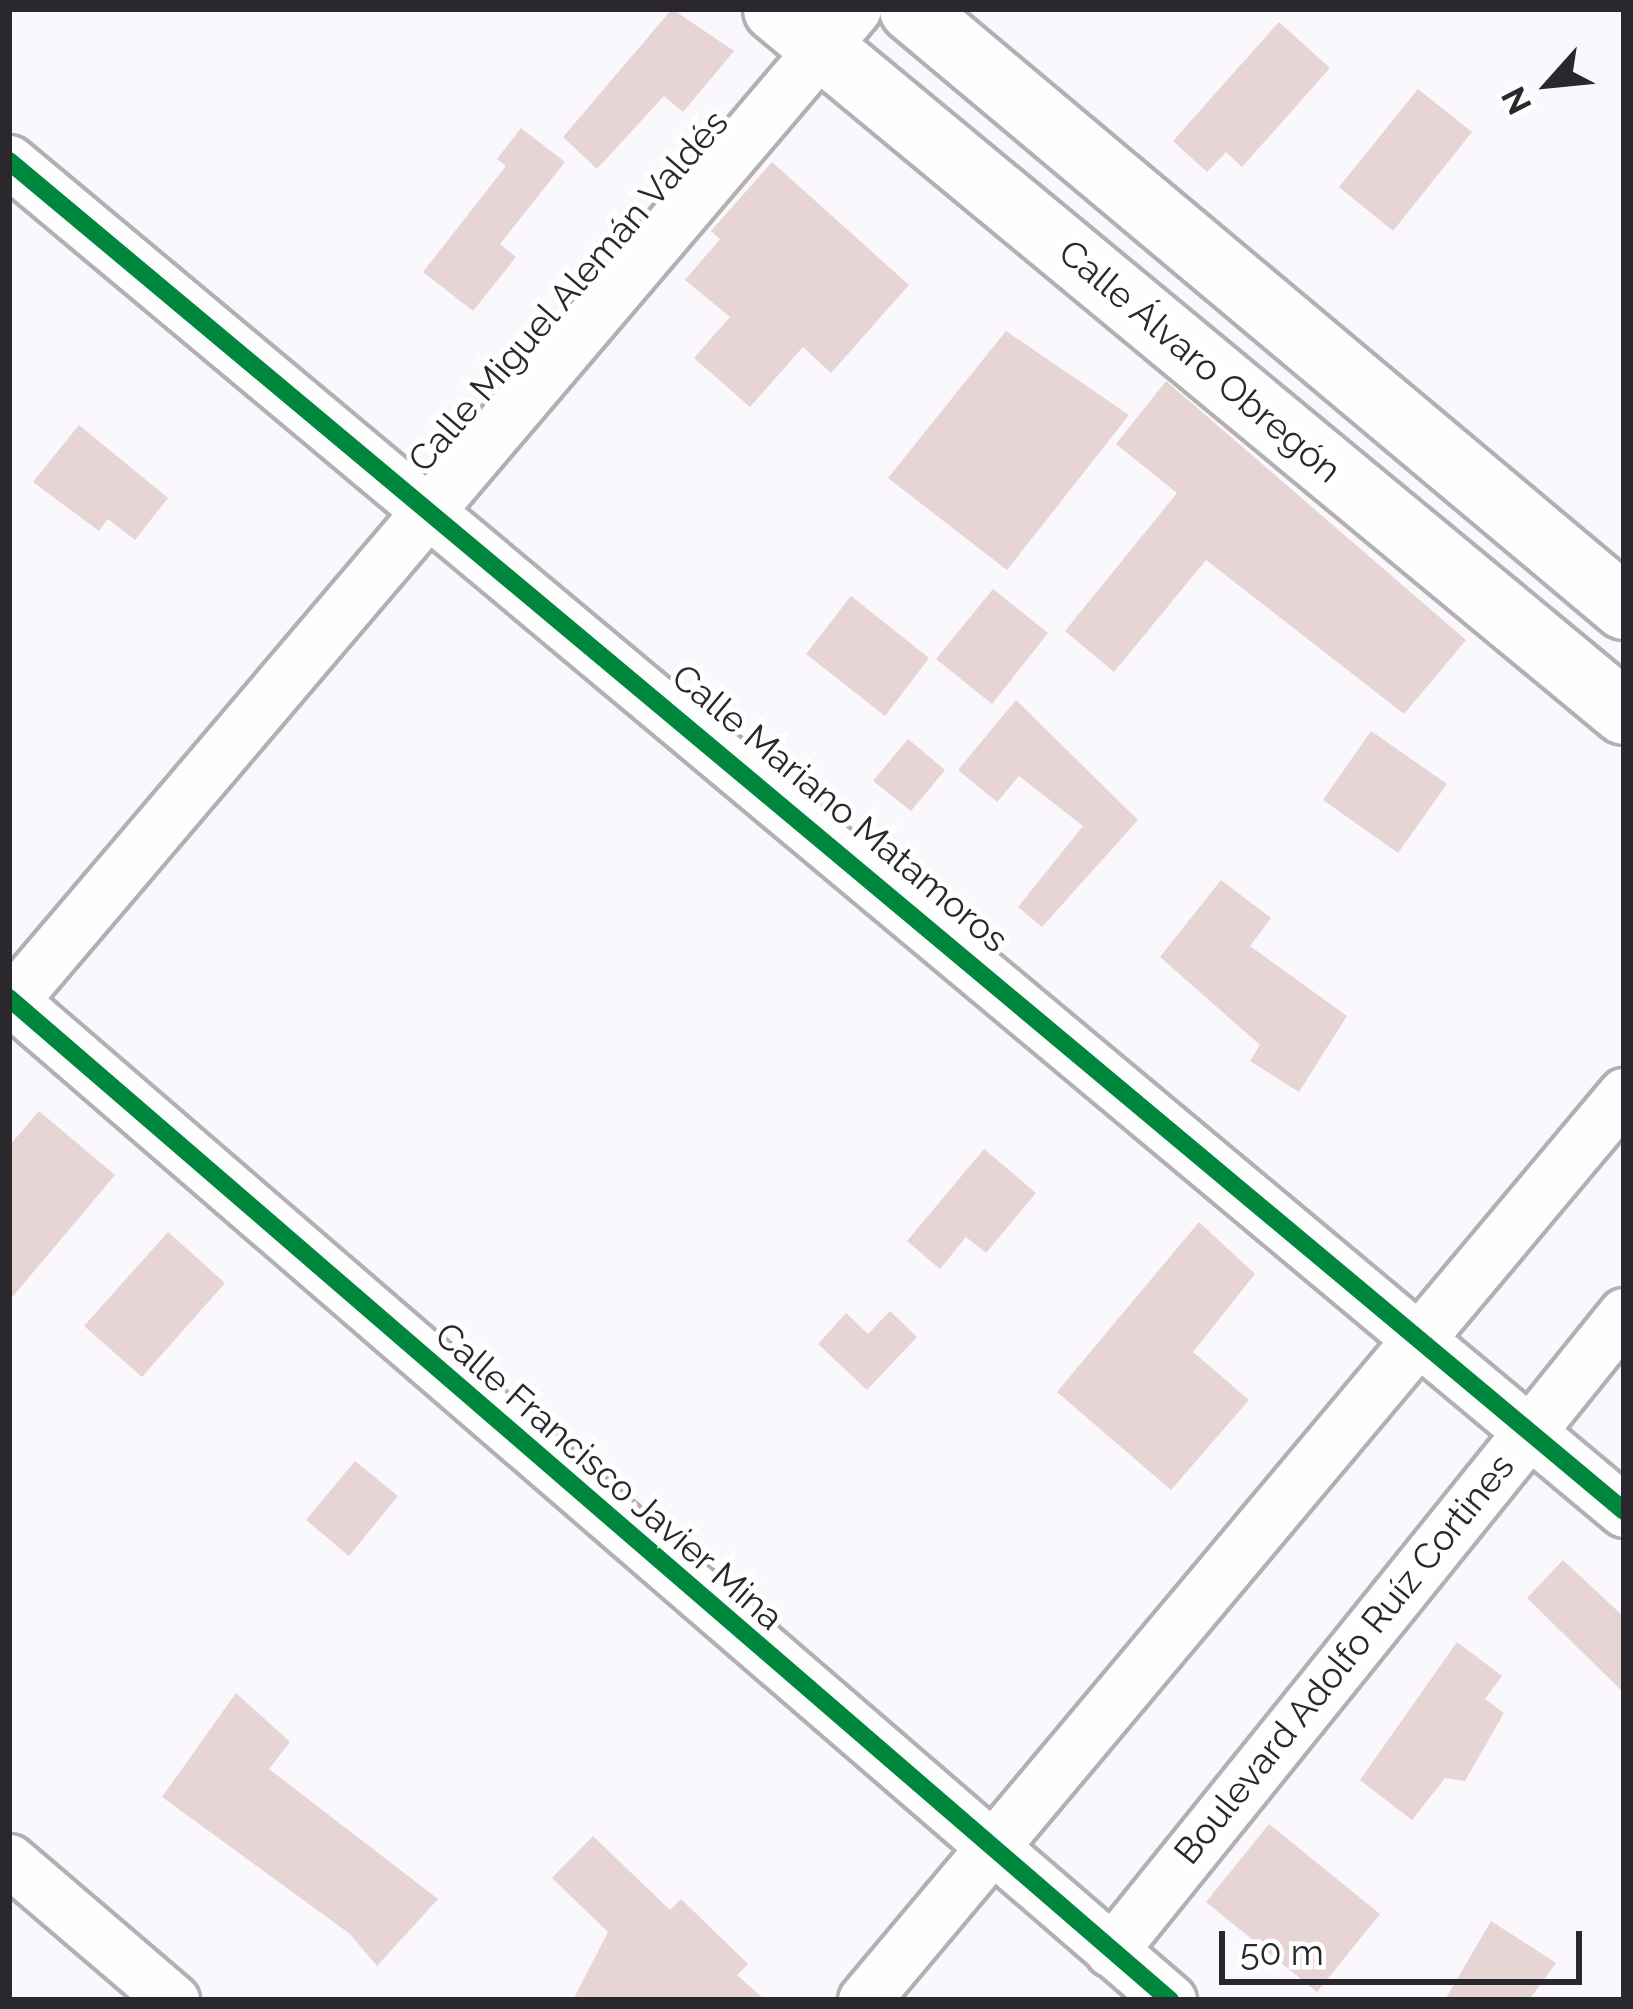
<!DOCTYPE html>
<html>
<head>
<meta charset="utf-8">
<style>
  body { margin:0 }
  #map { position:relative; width:1633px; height:2009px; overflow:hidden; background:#faf8fc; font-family:Raleway,sans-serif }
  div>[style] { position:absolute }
  .building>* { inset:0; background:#e7d4d5 }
  .roads { filter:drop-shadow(3px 0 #b2b0b4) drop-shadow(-3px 0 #b2b0b4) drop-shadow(0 3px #b2b0b4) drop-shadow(0 -3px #b2b0b4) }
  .minor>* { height:51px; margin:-25.5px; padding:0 25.5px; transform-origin:25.5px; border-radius:25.5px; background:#fefeff }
  .tertiary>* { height:63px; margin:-31.5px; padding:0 31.5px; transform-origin:31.5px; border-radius:31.5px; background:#fefeff }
  .cycleway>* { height:18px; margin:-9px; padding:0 9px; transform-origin:9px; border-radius:9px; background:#00873e }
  span { translate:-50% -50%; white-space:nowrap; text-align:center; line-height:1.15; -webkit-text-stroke:10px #fff; paint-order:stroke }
  .street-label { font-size:36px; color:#2a282d }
  .frame { position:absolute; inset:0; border:12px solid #2a282d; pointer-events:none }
  .north { position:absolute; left:1489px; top:24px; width:120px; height:120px; -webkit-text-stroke:9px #fff; paint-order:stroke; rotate:243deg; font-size:33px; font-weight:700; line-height:48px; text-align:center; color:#2a282d }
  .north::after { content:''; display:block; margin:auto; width:42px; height:54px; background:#2a282d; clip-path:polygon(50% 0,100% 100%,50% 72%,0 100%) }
  .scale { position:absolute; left:1219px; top:1931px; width:363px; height:54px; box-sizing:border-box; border:6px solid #2a282d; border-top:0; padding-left:15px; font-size:36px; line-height:42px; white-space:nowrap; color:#2a282d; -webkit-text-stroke:9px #fff; paint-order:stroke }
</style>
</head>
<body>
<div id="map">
  <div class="building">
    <i style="clip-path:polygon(672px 9px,734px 51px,683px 112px,664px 96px,597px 169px,563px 137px)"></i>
    <i style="clip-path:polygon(1279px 22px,1330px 68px,1242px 167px,1226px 152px,1207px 172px,1173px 141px)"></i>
    <i style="clip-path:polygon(1418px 89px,1472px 132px,1393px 231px,1339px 187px)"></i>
    <i style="clip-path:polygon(521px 128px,565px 162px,500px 244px,516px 257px,473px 311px,423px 272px,506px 166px,497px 159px)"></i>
    <i style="clip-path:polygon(772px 162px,909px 285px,831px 373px,803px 347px,750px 407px,694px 358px,730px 317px,685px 280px,720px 239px,711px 231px)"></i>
    <i style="clip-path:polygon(1006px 331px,1129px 415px,1007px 570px,888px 478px)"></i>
    <i style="clip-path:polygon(1166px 381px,1466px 640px,1404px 714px,1206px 560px,1114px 672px,1065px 631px,1177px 493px,1116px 444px)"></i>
    <i style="clip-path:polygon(79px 425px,168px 498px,135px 540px,108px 519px,99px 531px,33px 482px)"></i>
    <i style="clip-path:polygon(993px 589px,1048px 633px,992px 704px,936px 659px)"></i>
    <i style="clip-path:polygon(851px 596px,929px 658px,885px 716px,806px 654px)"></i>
    <i style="clip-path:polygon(1016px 700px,1138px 820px,1042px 927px,1018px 907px,1083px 826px,1019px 776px,997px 802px,958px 770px)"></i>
    <i style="clip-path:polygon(1371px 731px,1447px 784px,1398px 853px,1323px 800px)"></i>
    <i style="clip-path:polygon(908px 739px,945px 770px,911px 811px,873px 781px)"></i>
    <i style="clip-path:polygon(1221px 880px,1271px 918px,1250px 946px,1347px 1016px,1299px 1092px,1250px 1061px,1260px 1045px,1160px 957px)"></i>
    <i style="clip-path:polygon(39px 1111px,115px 1175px,9px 1301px,9px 1146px)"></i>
    <i style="clip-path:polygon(984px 1149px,1036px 1193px,986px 1253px,966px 1237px,940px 1269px,907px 1241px)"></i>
    <i style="clip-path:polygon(1199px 1222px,1255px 1274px,1193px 1352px,1249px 1400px,1171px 1490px,1057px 1392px)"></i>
    <i style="clip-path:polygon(168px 1232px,225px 1283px,142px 1377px,84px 1326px)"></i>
    <i style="clip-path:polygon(890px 1311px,917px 1337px,867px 1390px,818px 1344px,846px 1313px,868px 1334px)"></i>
    <i style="clip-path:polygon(355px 1461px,398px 1496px,349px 1556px,306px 1520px)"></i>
    <i style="clip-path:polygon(1563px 1560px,1624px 1617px,1624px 1693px,1527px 1598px)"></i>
    <i style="clip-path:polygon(1457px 1642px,1502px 1676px,1485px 1699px,1504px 1713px,1465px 1781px,1445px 1778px,1412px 1820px,1360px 1780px)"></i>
    <i style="clip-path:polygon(236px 1693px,290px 1742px,269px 1769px,438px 1899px,377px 1966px,350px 1934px,162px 1797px)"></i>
    <i style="clip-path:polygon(1269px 1824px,1380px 1914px,1317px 1992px,1206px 1902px)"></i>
    <i style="clip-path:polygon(593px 1836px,670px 1910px,681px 1899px,748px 1964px,737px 1975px,765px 2000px,573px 2000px,608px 1932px,552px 1878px)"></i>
    <i style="clip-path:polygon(1491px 1921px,1556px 1963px,1529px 2000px,1445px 2000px)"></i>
  </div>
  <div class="roads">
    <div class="minor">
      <i style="left:9px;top:161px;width:2105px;rotate:39.89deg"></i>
      <i style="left:9px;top:998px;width:1534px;rotate:40.8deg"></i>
      <i style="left:9px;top:1004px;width:1306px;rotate:-49.63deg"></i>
      <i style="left:9px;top:1860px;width:216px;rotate:40.5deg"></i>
      <i style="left:1111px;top:1951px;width:818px;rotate:-51.15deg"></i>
      <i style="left:864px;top:2000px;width:1183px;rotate:-50.01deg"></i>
    </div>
    <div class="tertiary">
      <i style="left:775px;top:9px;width:1102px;rotate:39.63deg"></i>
      <i style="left:911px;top:9px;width:931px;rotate:39.99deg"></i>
    </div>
  </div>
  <div class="cycleway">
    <i style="left:9px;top:161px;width:2105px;rotate:39.89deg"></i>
    <i style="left:9px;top:998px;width:1534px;rotate:40.8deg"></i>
  </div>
  <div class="street-label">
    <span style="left:568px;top:291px;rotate:-49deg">Calle Miguel Alemán Valdés</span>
    <span style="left:1200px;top:361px;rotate:40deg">Calle Álvaro Obregón</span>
    <span style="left:840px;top:808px;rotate:40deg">Calle Mariano Matamoros</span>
    <span style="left:609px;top:1476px;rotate:41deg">Calle Francisco Javier Mina</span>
    <span style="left:1344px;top:1659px;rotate:-51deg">Boulevard Adolfo Ruíz Cortines</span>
  </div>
  <div class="frame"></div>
  <div class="north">N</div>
  <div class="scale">50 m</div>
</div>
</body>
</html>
